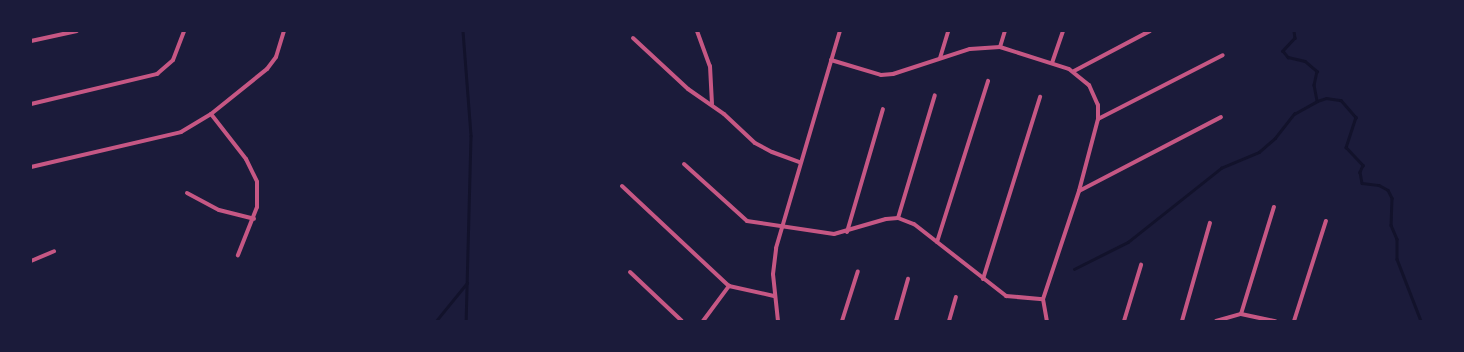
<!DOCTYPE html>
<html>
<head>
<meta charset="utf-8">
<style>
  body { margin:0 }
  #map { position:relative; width:1464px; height:352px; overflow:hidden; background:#1b1b3a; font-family:Roboto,sans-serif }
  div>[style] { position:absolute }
  .stream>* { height:2.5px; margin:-1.25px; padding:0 1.25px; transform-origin:1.25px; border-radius:1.25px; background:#12122b }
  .minor>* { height:4px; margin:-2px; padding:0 2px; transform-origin:2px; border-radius:2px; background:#c65784 }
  span { translate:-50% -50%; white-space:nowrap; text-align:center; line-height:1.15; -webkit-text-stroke:3.5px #1b1b3a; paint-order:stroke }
  .frame { position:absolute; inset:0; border:32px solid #1b1b3a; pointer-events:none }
</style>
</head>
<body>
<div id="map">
  <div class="stream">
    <i style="left:463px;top:31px;width:105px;rotate:85.6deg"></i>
    <i style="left:471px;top:136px;width:185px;rotate:91.5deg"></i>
    <i style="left:1294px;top:31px;width:7px;rotate:82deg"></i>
    <i style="left:1295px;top:38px;width:18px;rotate:133deg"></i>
    <i style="left:1283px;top:51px;width:8px;rotate:50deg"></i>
    <i style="left:1288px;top:57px;width:17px;rotate:13deg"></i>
    <i style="left:1305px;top:61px;width:16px;rotate:40deg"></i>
    <i style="left:1317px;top:71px;width:14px;rotate:102deg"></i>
    <i style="left:1314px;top:85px;width:16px;rotate:79deg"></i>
    <i style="left:1317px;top:101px;width:9px;rotate:-18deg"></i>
    <i style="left:1326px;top:98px;width:15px;rotate:8deg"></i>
    <i style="left:1341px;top:100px;width:23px;rotate:49deg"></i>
    <i style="left:1356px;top:117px;width:32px;rotate:108deg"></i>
    <i style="left:1346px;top:147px;width:25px;rotate:47deg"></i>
    <i style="left:1363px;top:165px;width:8px;rotate:113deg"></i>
    <i style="left:1360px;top:172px;width:11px;rotate:80deg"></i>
    <i style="left:1362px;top:183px;width:17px;rotate:7deg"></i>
    <i style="left:1379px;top:185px;width:10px;rotate:29deg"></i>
    <i style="left:1388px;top:190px;width:9px;rotate:63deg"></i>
    <i style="left:1392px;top:198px;width:27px;rotate:92deg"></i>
    <i style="left:1391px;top:225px;width:15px;rotate:67deg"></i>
    <i style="left:1397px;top:239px;width:20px;rotate:90deg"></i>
    <i style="left:1397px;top:259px;width:66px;rotate:68.8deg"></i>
    <i style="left:1074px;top:269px;width:60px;rotate:-26.6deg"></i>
    <i style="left:1128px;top:242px;width:119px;rotate:-38.5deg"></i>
    <i style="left:1221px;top:168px;width:41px;rotate:-22.8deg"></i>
    <i style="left:1259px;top:152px;width:21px;rotate:-41deg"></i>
    <i style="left:1275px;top:138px;width:31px;rotate:-52deg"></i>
    <i style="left:1294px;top:114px;width:26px;rotate:-29deg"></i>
    <i style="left:436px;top:321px;width:49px;rotate:-50.8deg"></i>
  </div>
  <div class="minor">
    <i style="left:697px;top:31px;width:37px;rotate:70deg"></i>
    <i style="left:710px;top:66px;width:38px;rotate:87deg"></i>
    <i style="left:633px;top:38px;width:75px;rotate:42.8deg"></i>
    <i style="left:688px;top:89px;width:44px;rotate:34.8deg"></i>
    <i style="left:724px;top:114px;width:42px;rotate:43.1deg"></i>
    <i style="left:755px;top:143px;width:19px;rotate:28deg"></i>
    <i style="left:772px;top:152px;width:30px;rotate:20deg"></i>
    <i style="left:31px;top:41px;width:47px;rotate:-12.3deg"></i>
    <i style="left:1000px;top:47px;width:17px;rotate:-73deg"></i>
    <i style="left:940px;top:58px;width:28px;rotate:-73deg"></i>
    <i style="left:831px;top:60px;width:52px;rotate:16.7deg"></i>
    <i style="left:881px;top:75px;width:12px;rotate:-5deg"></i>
    <i style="left:893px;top:74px;width:81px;rotate:-18deg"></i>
    <i style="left:970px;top:49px;width:30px;rotate:-4deg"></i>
    <i style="left:1000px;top:47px;width:72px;rotate:17.7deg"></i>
    <i style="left:1069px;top:69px;width:26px;rotate:39deg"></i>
    <i style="left:1089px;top:85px;width:22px;rotate:66deg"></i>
    <i style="left:1098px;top:105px;width:14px;rotate:90deg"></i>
    <i style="left:1098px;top:119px;width:74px;rotate:104.8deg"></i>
    <i style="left:1079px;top:191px;width:114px;rotate:108.4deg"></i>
    <i style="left:1043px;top:299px;width:22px;rotate:80deg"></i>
    <i style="left:1052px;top:63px;width:34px;rotate:-71deg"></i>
    <i style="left:1074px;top:71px;width:86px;rotate:-27.8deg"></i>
    <i style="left:31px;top:104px;width:130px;rotate:-13.4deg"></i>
    <i style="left:157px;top:74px;width:21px;rotate:-41deg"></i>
    <i style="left:173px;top:60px;width:31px;rotate:-69deg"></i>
    <i style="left:211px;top:114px;width:57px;rotate:52.1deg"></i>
    <i style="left:246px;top:159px;width:25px;rotate:64deg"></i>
    <i style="left:257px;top:182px;width:25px;rotate:90deg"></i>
    <i style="left:257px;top:207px;width:52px;rotate:111.6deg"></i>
    <i style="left:1098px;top:119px;width:140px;rotate:-27.1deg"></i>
    <i style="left:684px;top:164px;width:85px;rotate:42.1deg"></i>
    <i style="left:747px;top:221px;width:88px;rotate:8.5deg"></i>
    <i style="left:834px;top:234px;width:54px;rotate:-16.1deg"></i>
    <i style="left:886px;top:219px;width:12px;rotate:-5deg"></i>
    <i style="left:898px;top:218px;width:17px;rotate:21deg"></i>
    <i style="left:914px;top:224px;width:117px;rotate:38deg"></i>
    <i style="left:1006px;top:296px;width:37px;rotate:5deg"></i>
    <i style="left:31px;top:167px;width:154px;rotate:-13.1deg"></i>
    <i style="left:181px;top:132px;width:35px;rotate:-31deg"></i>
    <i style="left:211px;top:114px;width:72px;rotate:-38.8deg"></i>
    <i style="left:267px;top:69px;width:15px;rotate:-53deg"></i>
    <i style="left:276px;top:57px;width:27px;rotate:-73deg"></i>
    <i style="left:622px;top:186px;width:146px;rotate:43.1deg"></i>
    <i style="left:729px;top:286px;width:46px;rotate:12.5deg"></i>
    <i style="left:1079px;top:191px;width:160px;rotate:-27.5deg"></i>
    <i style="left:187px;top:193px;width:36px;rotate:28deg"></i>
    <i style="left:219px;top:210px;width:36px;rotate:14deg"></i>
    <i style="left:898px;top:218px;width:128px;rotate:-73.3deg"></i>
    <i style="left:847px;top:232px;width:128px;rotate:-73.7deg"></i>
    <i style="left:937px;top:242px;width:169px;rotate:-72.4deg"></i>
    <i style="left:31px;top:261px;width:25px;rotate:-23deg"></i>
    <i style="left:630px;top:272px;width:71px;rotate:43.3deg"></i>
    <i style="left:983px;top:279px;width:191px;rotate:-72.6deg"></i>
    <i style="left:1241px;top:314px;width:112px;rotate:-72.9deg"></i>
    <i style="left:703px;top:321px;width:44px;rotate:-53.4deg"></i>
    <i style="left:778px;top:321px;width:47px;rotate:-96.1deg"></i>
    <i style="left:773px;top:274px;width:26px;rotate:-83deg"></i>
    <i style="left:776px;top:248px;width:226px;rotate:-73.6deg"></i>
    <i style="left:842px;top:321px;width:52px;rotate:-72.3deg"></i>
    <i style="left:896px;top:321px;width:44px;rotate:-74.1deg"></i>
    <i style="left:949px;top:321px;width:25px;rotate:-74deg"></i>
    <i style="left:1124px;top:321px;width:59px;rotate:-73.1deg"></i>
    <i style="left:1182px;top:321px;width:102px;rotate:-74.1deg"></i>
    <i style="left:1216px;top:321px;width:26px;rotate:-16deg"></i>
    <i style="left:1241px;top:314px;width:35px;rotate:12deg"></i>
    <i style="left:1294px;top:321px;width:105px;rotate:-72.3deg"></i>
  </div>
  <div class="frame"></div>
</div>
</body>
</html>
